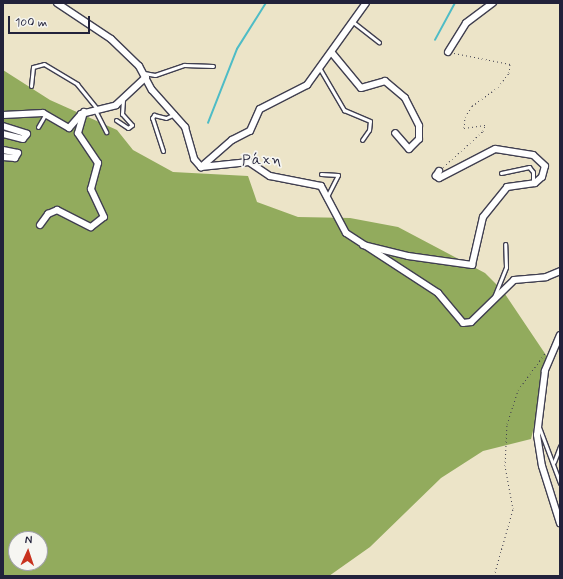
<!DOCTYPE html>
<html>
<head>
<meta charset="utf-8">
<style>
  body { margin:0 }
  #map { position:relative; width:563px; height:579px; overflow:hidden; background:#ece4c8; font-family:Mynerve,sans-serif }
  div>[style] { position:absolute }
  .forest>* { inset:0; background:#92ab5d }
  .stream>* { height:1.5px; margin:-0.75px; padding:0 0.75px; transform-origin:0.75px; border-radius:0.75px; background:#4ebcc6 }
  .path>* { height:1px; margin-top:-0.5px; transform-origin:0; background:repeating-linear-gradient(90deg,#403f50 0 1px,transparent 0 4px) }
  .roads { filter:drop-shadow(1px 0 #403f50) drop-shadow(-1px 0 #403f50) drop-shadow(0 1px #403f50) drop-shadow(0 -1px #403f50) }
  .service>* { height:3px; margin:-1.5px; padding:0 1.5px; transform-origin:1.5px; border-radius:1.5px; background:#fff }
  .minor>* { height:6px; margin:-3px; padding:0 3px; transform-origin:3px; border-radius:3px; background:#fff }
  span { translate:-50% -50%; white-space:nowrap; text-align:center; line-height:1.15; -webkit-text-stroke:3.5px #f6f6f2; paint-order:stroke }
  .neighbourhood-label { font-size:15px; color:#22223b; letter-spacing:1px }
  .frame { position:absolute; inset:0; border:4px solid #22223b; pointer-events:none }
  .north { position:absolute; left:8px; top:531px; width:40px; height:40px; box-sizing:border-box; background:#f6f6f2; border:1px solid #a1a1a9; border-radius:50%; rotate:3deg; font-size:11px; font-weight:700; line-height:16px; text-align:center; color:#22223b }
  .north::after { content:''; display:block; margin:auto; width:14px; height:18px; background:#c8321e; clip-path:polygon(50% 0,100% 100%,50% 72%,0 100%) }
  .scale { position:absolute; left:8px; top:16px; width:82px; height:18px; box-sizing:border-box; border:2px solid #22223b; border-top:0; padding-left:5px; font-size:12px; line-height:14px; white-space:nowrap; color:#22223b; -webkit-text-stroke:3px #f6f6f2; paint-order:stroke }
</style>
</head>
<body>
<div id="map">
  <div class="forest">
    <i style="clip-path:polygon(evenodd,3px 70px,50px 100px,117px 130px,133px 150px,173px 172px,248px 176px,257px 202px,298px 217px,350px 218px,398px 227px,485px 273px,503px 291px,550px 361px,531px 439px,483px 451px,441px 478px,370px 547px,329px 576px,3px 576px,3px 70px,16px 539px,40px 539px,40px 563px,16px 563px,16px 539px)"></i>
  </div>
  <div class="stream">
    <i style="left:435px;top:40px;width:42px;rotate:-61.6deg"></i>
    <i style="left:208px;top:123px;width:79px;rotate:-68.6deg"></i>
    <i style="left:237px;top:49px;width:54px;rotate:-57.8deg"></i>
  </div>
  <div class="path">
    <i style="left:443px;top:167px;width:54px;rotate:-42deg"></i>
    <i style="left:483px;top:131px;width:6px;rotate:-72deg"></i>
    <i style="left:485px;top:125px;width:21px;rotate:172deg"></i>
    <i style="left:464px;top:128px;width:11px;rotate:-85deg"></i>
    <i style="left:465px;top:117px;width:13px;rotate:-58deg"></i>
    <i style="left:472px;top:106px;width:32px;rotate:-36deg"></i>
    <i style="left:498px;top:87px;width:18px;rotate:-52deg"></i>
    <i style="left:509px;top:73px;width:9px;rotate:-84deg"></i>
    <i style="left:510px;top:64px;width:57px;rotate:-168.9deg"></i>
    <i style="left:494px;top:576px;width:70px;rotate:-74.2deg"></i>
    <i style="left:513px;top:509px;width:44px;rotate:-100.5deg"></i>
    <i style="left:505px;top:466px;width:42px;rotate:-87.3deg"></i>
    <i style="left:507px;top:424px;width:36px;rotate:-72deg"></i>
    <i style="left:518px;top:390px;width:47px;rotate:-53.6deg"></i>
  </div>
  <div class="roads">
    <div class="service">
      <i style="left:353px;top:22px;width:33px;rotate:38deg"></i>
      <i style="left:320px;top:69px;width:48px;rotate:59.7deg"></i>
      <i style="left:344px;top:110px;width:28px;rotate:23deg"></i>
      <i style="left:370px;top:121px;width:9px;rotate:96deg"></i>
      <i style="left:369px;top:130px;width:12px;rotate:125deg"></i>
      <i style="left:144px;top:73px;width:11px;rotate:10deg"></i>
      <i style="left:155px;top:75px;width:31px;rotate:-19deg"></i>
      <i style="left:184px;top:65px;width:29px;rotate:2deg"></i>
      <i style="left:31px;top:86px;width:19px;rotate:-84deg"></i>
      <i style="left:33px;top:67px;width:11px;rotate:-15deg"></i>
      <i style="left:44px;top:64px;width:39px;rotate:31deg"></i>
      <i style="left:77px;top:84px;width:33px;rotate:51deg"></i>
      <i style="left:95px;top:110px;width:25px;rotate:63deg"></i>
      <i style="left:116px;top:120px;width:14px;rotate:34deg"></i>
      <i style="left:128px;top:128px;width:5px;rotate:-37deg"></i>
      <i style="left:132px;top:125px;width:15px;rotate:-132deg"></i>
      <i style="left:122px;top:114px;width:14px;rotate:-86deg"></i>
      <i style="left:38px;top:127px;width:14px;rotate:-60deg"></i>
      <i style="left:163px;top:151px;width:35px;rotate:-108deg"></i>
      <i style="left:152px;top:118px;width:4px;rotate:-56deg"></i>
      <i style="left:154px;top:115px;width:12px;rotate:14deg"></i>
      <i style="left:166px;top:118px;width:10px;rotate:-24deg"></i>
      <i style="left:501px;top:173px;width:29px;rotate:-12deg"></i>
      <i style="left:529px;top:167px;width:6px;rotate:51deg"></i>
      <i style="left:533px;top:172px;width:11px;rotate:90deg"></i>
      <i style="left:321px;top:174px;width:17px;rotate:3deg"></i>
      <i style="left:338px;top:175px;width:22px;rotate:117deg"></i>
      <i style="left:494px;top:297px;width:32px;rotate:-68deg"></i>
      <i style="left:506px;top:267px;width:23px;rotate:-92deg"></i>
      <i style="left:539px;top:427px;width:60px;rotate:69.4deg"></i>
      <i style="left:554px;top:462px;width:17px;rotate:-69deg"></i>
    </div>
    <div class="minor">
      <i style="left:57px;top:3px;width:65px;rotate:33.7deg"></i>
      <i style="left:111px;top:39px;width:39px;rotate:44deg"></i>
      <i style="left:139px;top:66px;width:27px;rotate:62deg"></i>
      <i style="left:152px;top:90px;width:50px;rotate:48.3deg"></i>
      <i style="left:185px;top:127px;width:33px;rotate:74deg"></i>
      <i style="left:194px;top:159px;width:11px;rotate:49deg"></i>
      <i style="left:201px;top:167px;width:41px;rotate:-41.1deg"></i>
      <i style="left:232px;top:140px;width:20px;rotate:-27deg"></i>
      <i style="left:250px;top:131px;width:24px;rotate:-66deg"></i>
      <i style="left:260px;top:109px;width:53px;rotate:-27.1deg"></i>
      <i style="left:307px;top:85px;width:101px;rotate:-54.3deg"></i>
      <i style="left:448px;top:52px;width:34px;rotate:-58deg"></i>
      <i style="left:466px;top:23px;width:34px;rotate:-37deg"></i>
      <i style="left:332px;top:53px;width:45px;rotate:50.4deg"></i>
      <i style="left:361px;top:88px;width:25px;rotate:-16deg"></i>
      <i style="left:385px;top:81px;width:26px;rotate:40deg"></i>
      <i style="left:405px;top:98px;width:31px;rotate:63deg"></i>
      <i style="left:419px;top:126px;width:13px;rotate:90deg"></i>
      <i style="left:419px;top:139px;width:14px;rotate:135deg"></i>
      <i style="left:409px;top:149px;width:21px;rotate:-131deg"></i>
      <i style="left:3px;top:115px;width:40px;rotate:-2.9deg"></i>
      <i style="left:43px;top:113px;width:30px;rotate:30deg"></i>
      <i style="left:69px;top:128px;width:18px;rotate:-49deg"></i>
      <i style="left:81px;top:114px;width:36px;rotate:-14deg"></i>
      <i style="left:116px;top:105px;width:41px;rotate:-43deg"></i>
      <i style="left:3px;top:126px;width:25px;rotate:18deg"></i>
      <i style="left:27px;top:134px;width:6px;rotate:129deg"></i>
      <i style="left:23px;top:139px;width:21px;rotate:-166deg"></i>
      <i style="left:3px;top:150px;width:15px;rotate:11deg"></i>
      <i style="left:18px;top:153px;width:6px;rotate:121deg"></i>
      <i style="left:15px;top:158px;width:12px;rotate:-175deg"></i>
      <i style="left:201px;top:167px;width:48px;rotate:-5.9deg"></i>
      <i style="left:249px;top:162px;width:25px;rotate:34deg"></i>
      <i style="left:270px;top:176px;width:52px;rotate:11.1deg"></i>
      <i style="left:321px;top:186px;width:53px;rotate:62deg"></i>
      <i style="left:346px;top:233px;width:110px;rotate:33.1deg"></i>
      <i style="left:438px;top:293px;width:39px;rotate:50deg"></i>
      <i style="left:463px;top:323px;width:8px;rotate:-7deg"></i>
      <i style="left:471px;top:322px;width:60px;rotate:-44.3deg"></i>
      <i style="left:514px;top:280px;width:32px;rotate:-5deg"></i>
      <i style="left:546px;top:277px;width:15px;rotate:-23deg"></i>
      <i style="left:40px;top:225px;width:14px;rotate:-54deg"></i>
      <i style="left:48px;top:214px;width:10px;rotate:-24deg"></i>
      <i style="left:57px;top:210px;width:38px;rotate:27deg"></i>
      <i style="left:91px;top:227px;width:16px;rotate:-38deg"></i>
      <i style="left:104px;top:217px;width:31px;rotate:-115deg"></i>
      <i style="left:91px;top:189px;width:27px;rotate:-75deg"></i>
      <i style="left:98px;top:163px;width:36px;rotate:-124deg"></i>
      <i style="left:78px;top:133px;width:22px;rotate:-74deg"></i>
      <i style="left:363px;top:245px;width:46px;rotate:13.7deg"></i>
      <i style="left:408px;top:256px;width:65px;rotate:8deg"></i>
      <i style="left:472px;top:265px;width:49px;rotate:-77.1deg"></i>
      <i style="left:483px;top:217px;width:38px;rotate:-51deg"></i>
      <i style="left:507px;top:187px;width:28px;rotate:-8deg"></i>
      <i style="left:535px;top:183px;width:9px;rotate:-41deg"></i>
      <i style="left:542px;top:177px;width:11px;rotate:-75deg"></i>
      <i style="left:545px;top:166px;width:16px;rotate:-137deg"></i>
      <i style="left:533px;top:155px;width:38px;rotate:-171deg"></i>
      <i style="left:495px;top:149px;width:63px;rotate:152.6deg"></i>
      <i style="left:439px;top:178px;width:4px;rotate:-146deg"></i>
      <i style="left:436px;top:176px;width:6px;rotate:-59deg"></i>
      <i style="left:560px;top:335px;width:39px;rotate:113deg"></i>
      <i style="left:545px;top:371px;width:64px;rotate:97.1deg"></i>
      <i style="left:537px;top:435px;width:31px;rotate:81deg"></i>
      <i style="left:542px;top:466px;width:60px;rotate:72.5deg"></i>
    </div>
  </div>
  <div class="neighbourhood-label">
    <span style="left:262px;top:161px">Ράχη</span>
  </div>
  <div class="frame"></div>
  <div class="north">N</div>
  <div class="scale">100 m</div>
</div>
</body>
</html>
